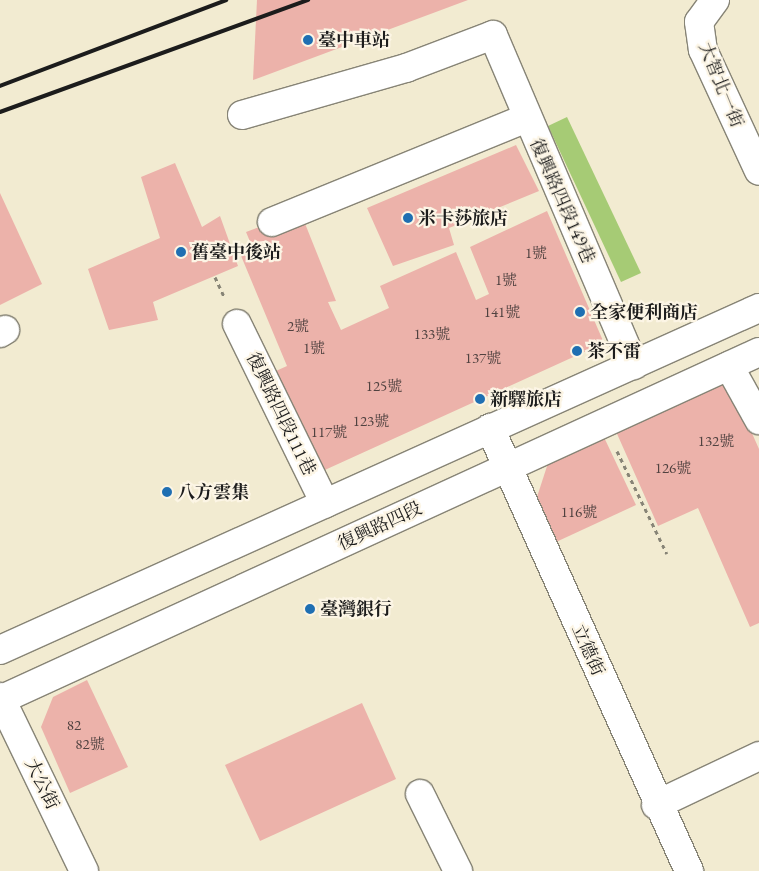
<!DOCTYPE html>
<html>
<head>
<meta charset="utf-8">
<style>
  body { margin:0 }
  #map { position:relative; width:759px; height:871px; overflow:hidden; background:#f2ebd1; font-family:"EB Garamond","Noto Serif TC",serif }
  div>[style] { position:absolute }
  .green>* { inset:0; background:#a6cb75 }
  .building>* { inset:0; background:#ecb2aa }
  .path>* { height:3px; margin-top:-1.5px; transform-origin:0; background:repeating-linear-gradient(90deg,#878476 0 4px,transparent 0 8px) }
  .roads { filter:drop-shadow(1px 0 #878476) drop-shadow(-1px 0 #878476) drop-shadow(0 1px #878476) drop-shadow(0 -1px #878476) }
  .minor>* { height:28px; margin:-14px; padding:0 14px; transform-origin:14px; border-radius:14px; background:#fff }
  .major>* { height:28px; margin:-14px; padding:0 14px; transform-origin:14px; border-radius:14px; background:#fff }
  .rail>* { height:4px; margin:-2px; padding:0 2px; transform-origin:2px; border-radius:2px; background:#1c1c1c }
  .dots>* { width:14px; height:14px; translate:-50% -50%; box-sizing:border-box; border:2px solid #fcf5e5; border-radius:50% }
  span { translate:-50% -50%; white-space:nowrap; text-align:center; line-height:1.15; -webkit-text-stroke:4.5px #fcf5e5; paint-order:stroke }
  .number-label { font-size:15px; color:#504240 }
  .number-label span { -webkit-text-stroke-width:0 }
  .poi-label { font-size:18px; color:#1c1c1c; font-weight:700 }
  .left { translate:0 -50%; text-align:left }
  .street-label { font-size:18px; color:#1c1c1c }
</style>
</head>
<body>
<div id="map">
  <div class="green">
    <i style="clip-path:polygon(567px 117px,641px 273px,621px 282px,548px 126px)"></i>
  </div>
  <div class="building">
    <i style="clip-path:polygon(257px 0,468px 0,253px 80px)"></i>
    <i style="clip-path:polygon(516px 145px,539px 191px,449px 228px,454px 245px,393px 266px,367px 208px)"></i>
    <i style="clip-path:polygon(175px 163px,202px 227px,220px 216px,238px 266px,153px 302px,158px 320px,109px 330px,88px 269px,160px 238px,141px 177px)"></i>
    <i style="clip-path:polygon(0 193px,42px 284px,0 305px)"></i>
    <i style="clip-path:polygon(547px 211px,604px 343px,316px 474px,267px 375px,287px 366px,239px 251px,251px 244px,246px 232px,272px 222px,304px 221px,336px 301px,328px 302px,341px 330px,389px 308px,380px 286px,456px 252px,476px 300px,489px 294px,470px 247px)"></i>
    <i style="clip-path:polygon(727px 377px,759px 449px,759px 623px,750px 627px,698px 508px,658px 526px,614px 427px)"></i>
    <i style="clip-path:polygon(602px 433px,636px 505px,556px 542px,536px 500px,550px 457px)"></i>
    <i style="clip-path:polygon(87px 680px,128px 767px,70px 793px,41px 727px,53px 697px)"></i>
    <i style="clip-path:polygon(362px 703px,396px 779px,260px 841px,225px 765px)"></i>
  </div>
  <div class="path">
    <i style="left:215px;top:277px;width:21px;rotate:65deg"></i>
    <i style="left:617px;top:451px;width:114px;rotate:64.1deg"></i>
  </div>
  <div class="roads">
    <div class="minor">
      <i style="left:715px;top:0;width:27px;rotate:126deg"></i>
      <i style="left:699px;top:22px;width:28px;rotate:82deg"></i>
      <i style="left:703px;top:50px;width:133px;rotate:65.2deg"></i>
      <i style="left:242px;top:115px;width:171px;rotate:-16deg"></i>
      <i style="left:406px;top:68px;width:93px;rotate:-20.8deg"></i>
      <i style="left:493px;top:35px;width:359px;rotate:66.9deg"></i>
      <i style="left:272px;top:222px;width:273px;rotate:-22.2deg"></i>
      <i style="left:237px;top:324px;width:200px;rotate:63.9deg"></i>
      <i style="left:0;top:333px;width:6px;rotate:-31deg"></i>
      <i style="left:729px;top:366px;width:62px;rotate:60.9deg"></i>
      <i style="left:490px;top:428px;width:486px;rotate:65.8deg"></i>
      <i style="left:0;top:697px;width:193px;rotate:64.2deg"></i>
      <i style="left:420px;top:794px;width:86px;rotate:63.7deg"></i>
      <i style="left:656px;top:805px;width:114px;rotate:-25.4deg"></i>
    </div>
    <div class="major">
      <i style="left:0;top:650px;width:832px;rotate:-24.26deg"></i>
      <i style="left:0;top:700px;width:835px;rotate:-24.63deg"></i>
    </div>
  </div>
  <div class="rail">
    <i style="left:0;top:86px;width:242px;rotate:-20.8deg"></i>
    <i style="left:0;top:112px;width:328px;rotate:-20deg"></i>
  </div>
  <div class="dots">
    <i style="left:308px;top:40px;background:#1f6fb2"></i>
    <i style="left:408px;top:218px;background:#1f6fb2"></i>
    <i style="left:181px;top:252px;background:#1f6fb2"></i>
    <i style="left:580px;top:312px;background:#1f6fb2"></i>
    <i style="left:577px;top:351px;background:#1f6fb2"></i>
    <i style="left:480px;top:399px;background:#1f6fb2"></i>
    <i style="left:167px;top:492px;background:#1f6fb2"></i>
    <i style="left:310px;top:609px;background:#1f6fb2"></i>
  </div>
  <div class="number-label">
    <span style="left:536px;top:253px">1號</span>
    <span style="left:506px;top:280px">1號</span>
    <span style="left:502px;top:312px">141號</span>
    <span style="left:298px;top:326px">2號</span>
    <span style="left:432px;top:334px">133號</span>
    <span style="left:314px;top:348px">1號</span>
    <span style="left:483px;top:358px">137號</span>
    <span style="left:384px;top:386px">125號</span>
    <span style="left:371px;top:421px">123號</span>
    <span style="left:329px;top:432px">117號</span>
    <span style="left:716px;top:441px">132號</span>
    <span style="left:673px;top:468px">126號</span>
    <span style="left:579px;top:512px">116號</span>
    <span style="left:74px;top:725px">82</span>
    <span style="left:90px;top:744px">82號</span>
  </div>
  <div class="poi-label">
    <span class="left" style="left:318px;top:40px">臺中車站</span>
    <span class="left" style="left:418px;top:218px">米卡莎旅店</span>
    <span class="left" style="left:191px;top:252px">舊臺中後站</span>
    <span class="left" style="left:590px;top:312px">全家便利商店</span>
    <span class="left" style="left:587px;top:351px">茶不雷</span>
    <span class="left" style="left:490px;top:399px">新驛旅店</span>
    <span class="left" style="left:177px;top:492px">八方雲集</span>
    <span class="left" style="left:320px;top:609px">臺灣銀行</span>
  </div>
  <div class="street-label">
    <span style="left:721px;top:85px;rotate:68deg">大智北一街</span>
    <span style="left:562px;top:201px;rotate:66deg">復興路四段149巷</span>
    <span style="left:281px;top:414px;rotate:64deg">復興路四段111巷</span>
    <span style="left:380px;top:526px;rotate:-25deg">復興路四段</span>
    <span style="left:588px;top:650px;rotate:66deg">立德街</span>
    <span style="left:42px;top:784px;rotate:64deg">大公街</span>
  </div>
</div>
</body>
</html>
